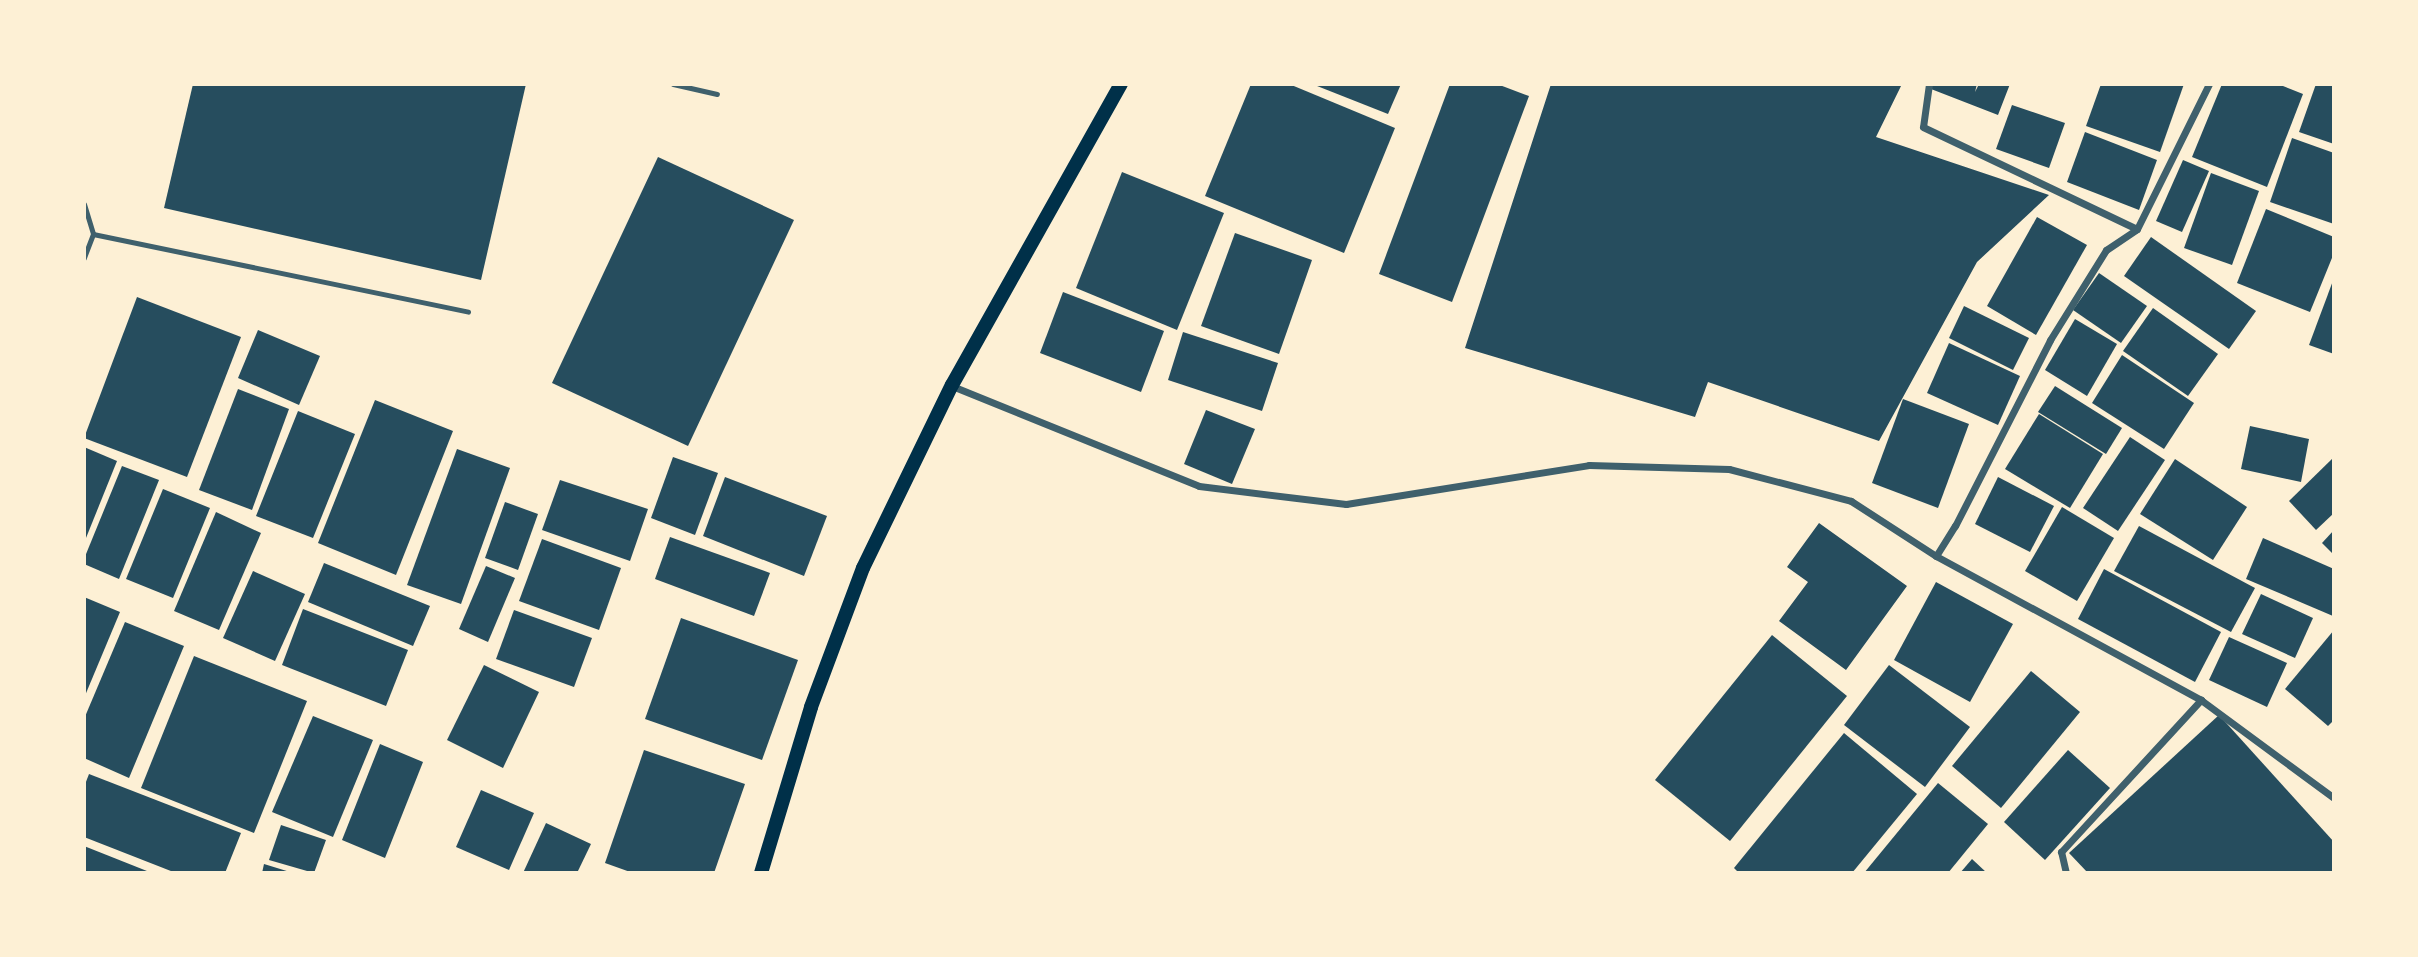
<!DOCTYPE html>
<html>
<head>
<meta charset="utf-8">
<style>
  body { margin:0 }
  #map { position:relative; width:2418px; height:957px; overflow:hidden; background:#fdf0d5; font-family:"Source Sans 3",sans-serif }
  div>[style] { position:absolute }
  .building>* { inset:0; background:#264d5e }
  .service>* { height:5px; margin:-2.5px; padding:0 2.5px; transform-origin:2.5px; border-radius:2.5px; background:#3f606c }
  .minor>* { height:7px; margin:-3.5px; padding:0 3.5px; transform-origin:3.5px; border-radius:3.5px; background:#3f606c }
  .secondary>* { height:14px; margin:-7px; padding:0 7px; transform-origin:7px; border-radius:7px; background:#003049 }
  span { translate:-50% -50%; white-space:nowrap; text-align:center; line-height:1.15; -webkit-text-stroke:7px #fdf0d5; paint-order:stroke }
  .frame { position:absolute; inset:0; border:86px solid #fdf0d5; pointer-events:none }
</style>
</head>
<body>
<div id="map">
  <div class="building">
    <i style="clip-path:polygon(193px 84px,526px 84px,481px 280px,164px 208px)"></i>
    <i style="clip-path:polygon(1251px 84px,1289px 84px,1395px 128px,1344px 253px,1205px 196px)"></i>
    <i style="clip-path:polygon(1312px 84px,1401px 84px,1388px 114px)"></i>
    <i style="clip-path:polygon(1450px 84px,1497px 84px,1529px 96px,1452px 302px,1379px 274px)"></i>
    <i style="clip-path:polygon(1551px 84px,1902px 84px,1876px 137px,2049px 195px,1977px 262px,1879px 441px,1708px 382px,1695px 417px,1465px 348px)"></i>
    <i style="clip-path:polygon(1932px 84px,1977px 84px,1975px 92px,1979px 84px,2010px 84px,1998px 115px,1931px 89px)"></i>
    <i style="clip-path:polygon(2101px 84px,2184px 84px,2160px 152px,2086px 126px)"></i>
    <i style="clip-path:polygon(2222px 84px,2278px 84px,2303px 94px,2267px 187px,2192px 157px)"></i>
    <i style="clip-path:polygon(2316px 84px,2334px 84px,2334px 144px,2299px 132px)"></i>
    <i style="clip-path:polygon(2012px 105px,2065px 123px,2049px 168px,1996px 149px)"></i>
    <i style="clip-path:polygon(2085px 132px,2157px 160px,2139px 210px,2067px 182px)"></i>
    <i style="clip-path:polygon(2292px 138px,2334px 153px,2334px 224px,2270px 202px)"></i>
    <i style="clip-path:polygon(658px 157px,794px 220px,688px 446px,552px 383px)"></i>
    <i style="clip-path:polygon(2183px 160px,2209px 171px,2182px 232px,2156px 221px)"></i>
    <i style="clip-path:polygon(1122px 172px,1224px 213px,1177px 330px,1076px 288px)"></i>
    <i style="clip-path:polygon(2211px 173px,2259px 191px,2232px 265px,2184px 248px)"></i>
    <i style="clip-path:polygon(2266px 209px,2334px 237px,2334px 253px,2310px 312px,2237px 283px)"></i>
    <i style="clip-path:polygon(2037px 217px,2087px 245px,2036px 335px,1987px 306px)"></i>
    <i style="clip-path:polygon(1235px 233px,1312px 260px,1279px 354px,1201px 326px)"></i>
    <i style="clip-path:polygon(2151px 237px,2256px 311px,2229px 349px,2124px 276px)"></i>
    <i style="clip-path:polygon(2099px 273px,2147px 306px,2121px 343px,2073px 310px)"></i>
    <i style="clip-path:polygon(2334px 278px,2334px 354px,2309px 345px)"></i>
    <i style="clip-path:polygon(1063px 292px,1164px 331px,1141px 392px,1040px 353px)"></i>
    <i style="clip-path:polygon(137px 297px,241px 337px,187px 477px,84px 438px)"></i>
    <i style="clip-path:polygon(1964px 306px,2029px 338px,2013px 370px,1949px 338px)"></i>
    <i style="clip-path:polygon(2153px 308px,2218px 354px,2188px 396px,2123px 351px)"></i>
    <i style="clip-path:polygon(2075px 319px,2117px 344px,2087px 396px,2045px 370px)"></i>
    <i style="clip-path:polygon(258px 330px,320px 356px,299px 405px,238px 378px)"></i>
    <i style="clip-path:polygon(1183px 332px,1278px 363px,1262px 411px,1168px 380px)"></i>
    <i style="clip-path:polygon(1949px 343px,2020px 376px,1998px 425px,1927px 393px)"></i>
    <i style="clip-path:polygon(2122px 355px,2194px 403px,2164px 449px,2092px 403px)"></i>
    <i style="clip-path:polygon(2055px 386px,2122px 428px,2106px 454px,2038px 412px)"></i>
    <i style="clip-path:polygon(238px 389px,289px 409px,252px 510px,199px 490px)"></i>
    <i style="clip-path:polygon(1903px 399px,1969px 424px,1938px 508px,1872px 483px)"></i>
    <i style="clip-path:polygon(375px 400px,453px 431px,396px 575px,318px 543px)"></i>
    <i style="clip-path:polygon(1206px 410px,1255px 429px,1232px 484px,1184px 464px)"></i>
    <i style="clip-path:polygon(298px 411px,355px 434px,313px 538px,256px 516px)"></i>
    <i style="clip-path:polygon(2039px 414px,2103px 454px,2070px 508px,2005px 469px)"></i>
    <i style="clip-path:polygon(2250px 426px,2309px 439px,2301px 482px,2241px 469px)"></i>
    <i style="clip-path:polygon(2130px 437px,2165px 460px,2118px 531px,2083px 508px)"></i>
    <i style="clip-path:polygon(84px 447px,117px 461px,84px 543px)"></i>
    <i style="clip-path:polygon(457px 449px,510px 468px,461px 604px,407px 585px)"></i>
    <i style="clip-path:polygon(673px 457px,718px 473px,695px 535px,651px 518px)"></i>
    <i style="clip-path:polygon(2334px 457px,2334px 513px,2316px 530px,2289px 501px)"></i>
    <i style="clip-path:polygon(2175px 459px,2247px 507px,2213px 560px,2140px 514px)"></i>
    <i style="clip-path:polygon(122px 466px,159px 480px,119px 579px,84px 564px,84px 559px)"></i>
    <i style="clip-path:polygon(725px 477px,827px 516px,804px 576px,703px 536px)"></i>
    <i style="clip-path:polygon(1998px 477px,2054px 506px,2030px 552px,1975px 524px)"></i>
    <i style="clip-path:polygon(560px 480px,648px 509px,630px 561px,542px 530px)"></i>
    <i style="clip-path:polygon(163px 489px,210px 508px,173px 598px,126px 579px)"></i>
    <i style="clip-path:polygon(505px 502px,538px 514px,518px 570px,485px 558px)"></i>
    <i style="clip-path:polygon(2062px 507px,2114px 538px,2077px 601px,2025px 571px)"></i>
    <i style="clip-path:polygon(216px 512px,261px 533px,219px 630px,174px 611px)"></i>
    <i style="clip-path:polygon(1819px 523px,1907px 586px,1846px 670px,1779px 621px,1808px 582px,1787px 567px)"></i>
    <i style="clip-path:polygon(2139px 526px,2255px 588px,2231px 632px,2114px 571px)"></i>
    <i style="clip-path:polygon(2334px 530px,2334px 555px,2322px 543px)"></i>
    <i style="clip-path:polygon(670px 537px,770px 573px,754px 616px,655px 579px)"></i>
    <i style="clip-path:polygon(2263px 538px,2334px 569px,2333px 616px,2246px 579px)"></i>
    <i style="clip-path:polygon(542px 539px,621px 568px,599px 630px,519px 601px)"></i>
    <i style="clip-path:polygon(324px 563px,430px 606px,413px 646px,308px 602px)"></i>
    <i style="clip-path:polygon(486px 566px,515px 578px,488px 642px,459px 629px)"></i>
    <i style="clip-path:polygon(2104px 569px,2221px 632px,2195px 682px,2078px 619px)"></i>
    <i style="clip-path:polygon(253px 571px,305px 594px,275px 661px,223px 638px)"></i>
    <i style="clip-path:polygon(1936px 582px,2013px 624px,1970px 702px,1894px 660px)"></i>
    <i style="clip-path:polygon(2261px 594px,2313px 618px,2295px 658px,2242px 634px)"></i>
    <i style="clip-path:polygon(84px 597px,120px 612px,84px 698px)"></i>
    <i style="clip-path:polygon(303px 609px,408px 650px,386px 706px,282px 665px)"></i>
    <i style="clip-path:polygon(514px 610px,592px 638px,574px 687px,496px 659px)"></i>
    <i style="clip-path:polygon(681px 618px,798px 660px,762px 760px,645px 719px)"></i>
    <i style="clip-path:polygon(125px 622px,184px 646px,129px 778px,84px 758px,84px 719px)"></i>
    <i style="clip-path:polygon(2334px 630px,2334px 720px,2328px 726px,2285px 689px)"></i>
    <i style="clip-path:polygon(1772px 635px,1847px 696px,1730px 841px,1655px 780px)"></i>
    <i style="clip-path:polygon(2229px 637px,2287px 663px,2267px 707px,2209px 680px)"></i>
    <i style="clip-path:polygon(194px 656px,307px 701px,254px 833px,141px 788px)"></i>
    <i style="clip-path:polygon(484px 665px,539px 692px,503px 768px,447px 740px)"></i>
    <i style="clip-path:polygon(1889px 665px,1970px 727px,1925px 787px,1844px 725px)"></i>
    <i style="clip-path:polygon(2031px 671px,2080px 712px,2001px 808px,1952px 766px)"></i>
    <i style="clip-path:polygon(2219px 715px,2334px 842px,2334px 873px,2088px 873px,2069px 853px)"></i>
    <i style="clip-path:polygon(313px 716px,373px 740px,333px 837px,272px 812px)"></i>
    <i style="clip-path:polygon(1844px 733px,1917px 794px,1852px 873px,1739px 873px,1734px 868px)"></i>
    <i style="clip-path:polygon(380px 744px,423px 762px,385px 858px,342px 840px)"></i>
    <i style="clip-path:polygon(644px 750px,745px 784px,714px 873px,633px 873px,605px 863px)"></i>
    <i style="clip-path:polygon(2068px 750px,2110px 788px,2045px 860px,2004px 822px)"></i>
    <i style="clip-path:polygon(89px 774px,241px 833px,225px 873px,176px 873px,84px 837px,84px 787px)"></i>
    <i style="clip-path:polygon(1938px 783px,1988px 824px,1948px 873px,1864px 873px)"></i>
    <i style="clip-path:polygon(481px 790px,534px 813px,509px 870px,456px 847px)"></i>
    <i style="clip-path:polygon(546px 823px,591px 844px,577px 873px,523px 873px)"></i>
    <i style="clip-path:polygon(281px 825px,326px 840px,314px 873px,269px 860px)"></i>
    <i style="clip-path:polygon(84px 846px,152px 873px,84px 873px)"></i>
    <i style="clip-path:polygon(1972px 859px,1987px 873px,1960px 873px)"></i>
    <i style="clip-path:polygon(264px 864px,290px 872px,290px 873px,262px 873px)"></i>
  </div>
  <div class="service">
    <i style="left:673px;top:84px;width:45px;rotate:12.8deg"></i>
    <i style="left:84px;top:204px;width:31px;rotate:73deg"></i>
    <i style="left:93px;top:234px;width:26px;rotate:111deg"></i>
    <i style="left:93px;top:234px;width:383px;rotate:11.7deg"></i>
  </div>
  <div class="minor">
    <i style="left:1929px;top:84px;width:43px;rotate:97.9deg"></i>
    <i style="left:1923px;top:127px;width:237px;rotate:25.5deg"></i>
    <i style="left:2137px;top:229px;width:162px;rotate:-63.6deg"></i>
    <i style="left:952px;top:386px;width:266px;rotate:22deg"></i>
    <i style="left:1199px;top:486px;width:148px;rotate:7deg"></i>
    <i style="left:1346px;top:504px;width:246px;rotate:-9.1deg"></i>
    <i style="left:1589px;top:465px;width:140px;rotate:1.6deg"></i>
    <i style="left:1729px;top:469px;width:126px;rotate:14.7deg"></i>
    <i style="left:1851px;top:501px;width:101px;rotate:32.9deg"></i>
    <i style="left:1936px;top:556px;width:302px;rotate:28.5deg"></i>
    <i style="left:2201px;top:700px;width:165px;rotate:36.4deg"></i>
    <i style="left:1936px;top:556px;width:36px;rotate:-58deg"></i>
    <i style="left:1955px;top:526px;width:209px;rotate:-62.9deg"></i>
    <i style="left:2050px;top:340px;width:106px;rotate:-58.1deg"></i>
    <i style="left:2106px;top:250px;width:37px;rotate:-34deg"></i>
    <i style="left:2066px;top:873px;width:22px;rotate:-103deg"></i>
    <i style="left:2061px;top:852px;width:207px;rotate:-47.4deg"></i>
  </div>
  <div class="secondary">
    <i style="left:761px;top:873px;width:173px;rotate:-73.2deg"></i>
    <i style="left:811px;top:707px;width:148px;rotate:-69.5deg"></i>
    <i style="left:863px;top:568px;width:203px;rotate:-64.1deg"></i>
    <i style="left:952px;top:385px;width:345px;rotate:-60.7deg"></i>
  </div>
  <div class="frame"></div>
</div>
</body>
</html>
